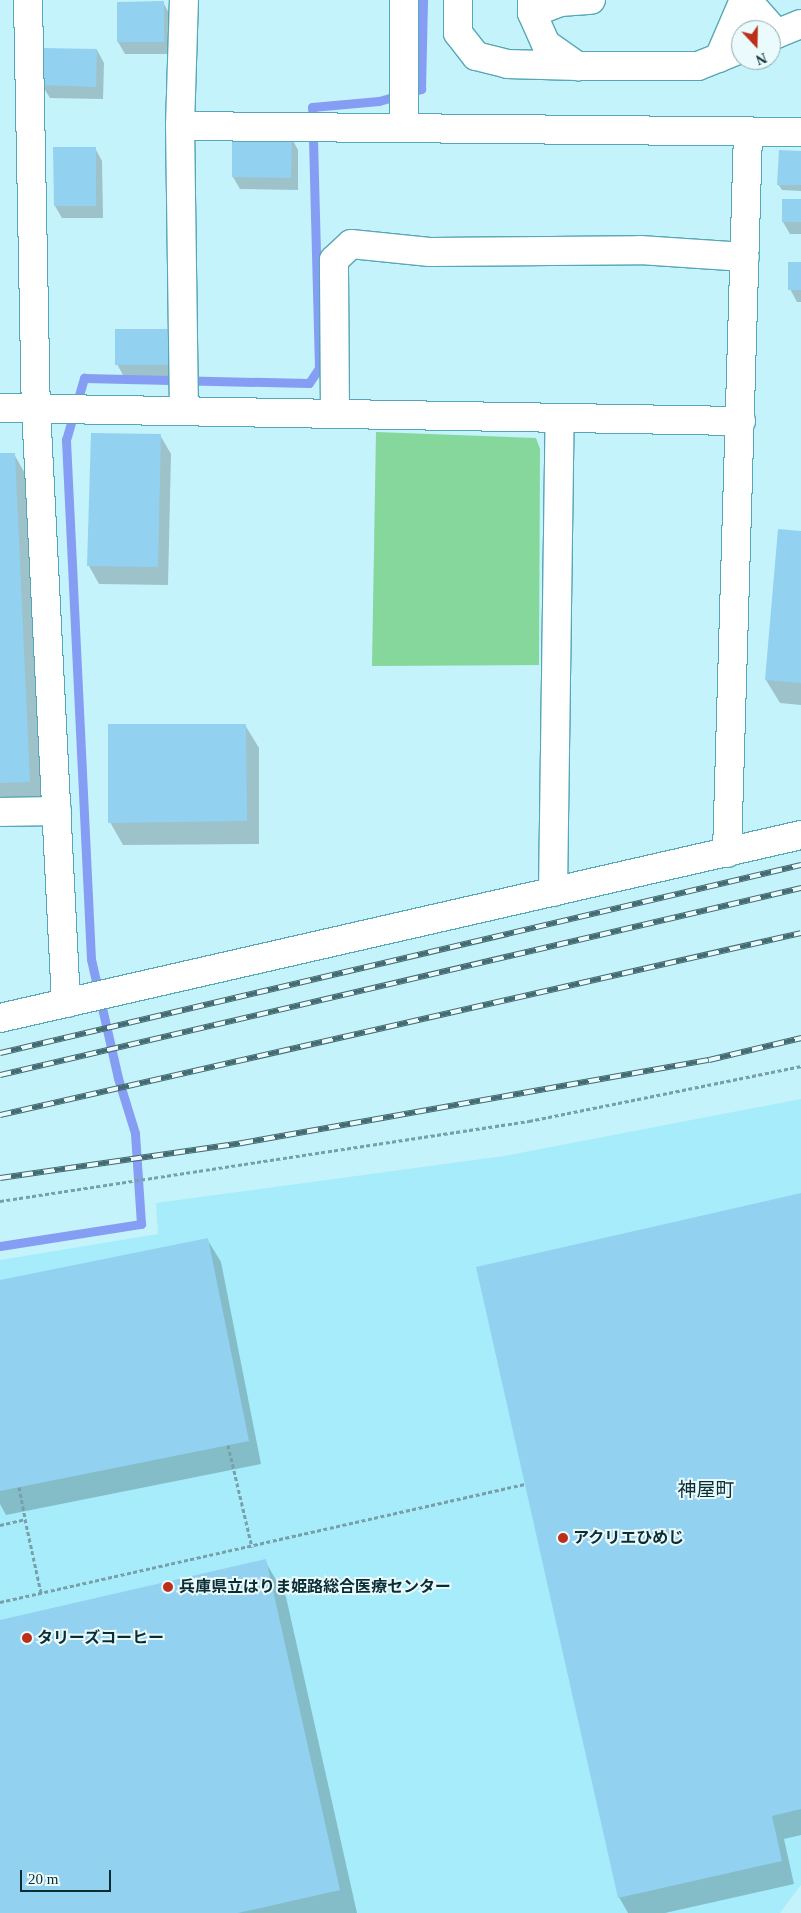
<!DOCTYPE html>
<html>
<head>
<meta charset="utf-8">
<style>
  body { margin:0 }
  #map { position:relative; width:801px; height:1913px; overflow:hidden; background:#c5f3fc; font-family:"Times New Roman","Noto Sans JP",serif }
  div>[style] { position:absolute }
  .built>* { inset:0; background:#a6ecfb }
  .green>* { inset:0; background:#85d79b }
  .shadow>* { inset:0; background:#0003 }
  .stream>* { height:9px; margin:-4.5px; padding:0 4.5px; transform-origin:4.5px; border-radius:4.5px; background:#869df4 }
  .building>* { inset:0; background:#93d1f1 }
  .path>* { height:3px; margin-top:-1.5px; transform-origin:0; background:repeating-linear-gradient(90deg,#77a0a8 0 4px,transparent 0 6.5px) }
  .roads { filter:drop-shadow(1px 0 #57a7b6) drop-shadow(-1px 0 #57a7b6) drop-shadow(0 1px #57a7b6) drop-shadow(0 -1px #57a7b6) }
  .minor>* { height:28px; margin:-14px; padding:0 14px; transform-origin:14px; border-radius:14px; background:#fff }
  .rail>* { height:5.5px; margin-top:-2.75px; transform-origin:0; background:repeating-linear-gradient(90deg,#ebfafd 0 11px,#456b72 0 22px); box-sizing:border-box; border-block:1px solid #456b72 }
  .dots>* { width:14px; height:14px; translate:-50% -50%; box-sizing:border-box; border:2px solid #ebfafd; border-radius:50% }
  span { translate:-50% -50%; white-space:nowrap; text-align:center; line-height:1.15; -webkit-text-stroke:4px #ebfafd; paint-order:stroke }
  .poi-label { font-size:16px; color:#0a2d33; font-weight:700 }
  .left { translate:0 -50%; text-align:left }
  .quarter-label { font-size:19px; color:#0a2d33 }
  .north { position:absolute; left:731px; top:20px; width:50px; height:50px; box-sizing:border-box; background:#ebfafd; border:1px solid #91a8ac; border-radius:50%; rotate:159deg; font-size:14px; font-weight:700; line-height:20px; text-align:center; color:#0a2d33 }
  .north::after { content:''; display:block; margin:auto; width:18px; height:22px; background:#bc301a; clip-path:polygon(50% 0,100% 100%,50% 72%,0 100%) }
  .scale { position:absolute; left:20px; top:1870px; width:91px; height:22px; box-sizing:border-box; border:2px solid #0a2d33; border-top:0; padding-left:6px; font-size:15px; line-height:18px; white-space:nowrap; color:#0a2d33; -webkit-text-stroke:4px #ebfafd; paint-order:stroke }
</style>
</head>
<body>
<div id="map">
  <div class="built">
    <i style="clip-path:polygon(801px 1099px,801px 1885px,780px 1913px,0 1913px,0 1260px,158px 1234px,156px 1203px,504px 1156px)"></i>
  </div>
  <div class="green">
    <i style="clip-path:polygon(376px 432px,536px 438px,540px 449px,539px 665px,372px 666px)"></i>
  </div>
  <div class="shadow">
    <i style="clip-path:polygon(163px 2px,170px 15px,170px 54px,125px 54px,118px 42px)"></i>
    <i style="clip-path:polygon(97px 50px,104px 63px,103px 99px,50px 98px,42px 85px)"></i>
    <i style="clip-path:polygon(291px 137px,298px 150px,298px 190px,240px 189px,233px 177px)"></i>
    <i style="clip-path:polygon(95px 148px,102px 161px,103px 218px,62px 218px,55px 206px)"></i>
    <i style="clip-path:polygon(801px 152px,801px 191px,782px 190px,778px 184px)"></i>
    <i style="clip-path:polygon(801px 201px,801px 234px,790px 234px,783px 222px)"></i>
    <i style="clip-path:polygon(801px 263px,801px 302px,797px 302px,790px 289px)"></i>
    <i style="clip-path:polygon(172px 330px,179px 377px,124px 377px,117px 364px)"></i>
    <i style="clip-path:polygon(160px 435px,171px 454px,168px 585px,99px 584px,89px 566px)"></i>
    <i style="clip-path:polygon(14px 454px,27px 477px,43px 804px,0 807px,0 455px)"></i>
    <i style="clip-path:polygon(801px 532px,801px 705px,780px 703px,766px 680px)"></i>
    <i style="clip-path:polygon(245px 725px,259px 748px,259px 844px,123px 845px,110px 822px)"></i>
    <i style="clip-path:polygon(801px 1194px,801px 1835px,784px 1839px,794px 1884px,665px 1913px,628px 1913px,619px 1897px)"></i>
    <i style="clip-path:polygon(207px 1239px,221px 1262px,261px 1464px,6px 1515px,0 1504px,0 1281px)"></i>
    <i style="clip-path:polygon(265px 1561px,286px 1597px,357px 1913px,0 1913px,0 1621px)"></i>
  </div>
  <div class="stream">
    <i style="left:0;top:1246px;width:143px;rotate:-8.9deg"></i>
    <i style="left:141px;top:1224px;width:91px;rotate:-93.8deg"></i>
    <i style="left:135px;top:1133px;width:58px;rotate:-107.2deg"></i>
    <i style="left:118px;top:1078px;width:122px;rotate:-102.8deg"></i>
    <i style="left:91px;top:959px;width:520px;rotate:-92.76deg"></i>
    <i style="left:66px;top:440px;width:65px;rotate:-73.8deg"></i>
    <i style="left:84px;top:378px;width:225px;rotate:1.3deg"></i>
    <i style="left:309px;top:383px;width:18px;rotate:-56deg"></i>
    <i style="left:319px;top:368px;width:261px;rotate:-91.5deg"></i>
    <i style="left:312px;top:107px;width:67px;rotate:-5.1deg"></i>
    <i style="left:379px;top:101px;width:44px;rotate:-15.9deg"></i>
    <i style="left:421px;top:89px;width:89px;rotate:-88.7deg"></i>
  </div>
  <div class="building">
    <i style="clip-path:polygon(164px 1px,164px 42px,117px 42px,117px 2px)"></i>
    <i style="clip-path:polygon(42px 48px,97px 49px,96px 87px,41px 85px)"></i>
    <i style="clip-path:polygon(232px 135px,292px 136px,291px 178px,232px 177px)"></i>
    <i style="clip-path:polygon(53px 147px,96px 147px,96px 206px,54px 206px)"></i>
    <i style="clip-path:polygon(779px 150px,801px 151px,801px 185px,777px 185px)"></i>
    <i style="clip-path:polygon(782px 199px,801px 199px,801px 222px,782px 222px)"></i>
    <i style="clip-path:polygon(788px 262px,801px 262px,801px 290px,788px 290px)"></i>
    <i style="clip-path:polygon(115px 329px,172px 329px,173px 365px,115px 365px)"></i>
    <i style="clip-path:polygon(91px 433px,161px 434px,158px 567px,87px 566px)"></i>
    <i style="clip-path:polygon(0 453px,15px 453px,30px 782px,0 783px)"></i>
    <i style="clip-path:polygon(778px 529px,801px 531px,801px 683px,765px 680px)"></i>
    <i style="clip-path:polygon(108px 724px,246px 724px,247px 821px,108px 823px)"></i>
    <i style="clip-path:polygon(801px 1193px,801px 1809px,772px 1816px,782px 1861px,618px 1898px,476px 1267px)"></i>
    <i style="clip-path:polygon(208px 1238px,249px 1441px,0 1491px,0 1280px)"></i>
    <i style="clip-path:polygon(266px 1559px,340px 1890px,238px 1913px,0 1913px,0 1620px)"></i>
  </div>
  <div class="path">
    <i style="left:0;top:1201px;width:535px;rotate:-8.6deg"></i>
    <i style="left:529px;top:1121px;width:278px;rotate:-11.4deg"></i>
    <i style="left:228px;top:1445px;width:105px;rotate:76.8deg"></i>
    <i style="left:19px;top:1487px;width:33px;rotate:79deg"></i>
    <i style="left:0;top:1525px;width:26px;rotate:-13deg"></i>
    <i style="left:25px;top:1519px;width:76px;rotate:77.8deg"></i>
    <i style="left:0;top:1602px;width:538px;rotate:-12.67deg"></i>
  </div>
  <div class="roads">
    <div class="minor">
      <i style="left:28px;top:0;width:408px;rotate:88.9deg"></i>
      <i style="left:36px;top:408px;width:596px;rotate:87.11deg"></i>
      <i style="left:404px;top:0;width:128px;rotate:90deg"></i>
      <i style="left:458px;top:0;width:33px;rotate:90deg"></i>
      <i style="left:458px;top:33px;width:29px;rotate:52deg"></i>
      <i style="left:476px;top:56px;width:32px;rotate:14deg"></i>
      <i style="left:507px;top:64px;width:71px;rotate:1.6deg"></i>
      <i style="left:532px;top:0;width:13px;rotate:90deg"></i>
      <i style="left:532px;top:13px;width:34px;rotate:66deg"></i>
      <i style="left:546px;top:44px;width:39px;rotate:35deg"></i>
      <i style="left:578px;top:66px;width:120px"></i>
      <i style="left:698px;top:66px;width:46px;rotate:-21.6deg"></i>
      <i style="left:747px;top:0;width:45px;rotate:48.6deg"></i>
      <i style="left:532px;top:13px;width:30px;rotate:-21deg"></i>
      <i style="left:560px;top:2px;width:31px;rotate:-4deg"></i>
      <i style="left:771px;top:36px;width:32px;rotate:-22deg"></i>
      <i style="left:719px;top:58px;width:63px;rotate:-66.7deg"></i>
      <i style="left:180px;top:126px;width:621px;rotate:0.55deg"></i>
      <i style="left:0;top:408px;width:741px;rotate:1.01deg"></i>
      <i style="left:184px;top:410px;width:284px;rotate:-90.8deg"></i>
      <i style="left:180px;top:126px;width:126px;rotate:-88.2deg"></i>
      <i style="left:335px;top:413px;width:153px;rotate:-90.4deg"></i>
      <i style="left:334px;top:260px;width:23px;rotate:-43deg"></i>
      <i style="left:351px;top:244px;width:79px;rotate:5.8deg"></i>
      <i style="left:430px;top:252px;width:210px;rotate:-0.5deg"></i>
      <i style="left:640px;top:250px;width:105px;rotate:3.8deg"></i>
      <i style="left:0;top:812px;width:57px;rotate:-1deg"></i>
      <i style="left:727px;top:853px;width:721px;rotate:-88.33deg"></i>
      <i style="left:553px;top:892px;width:473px;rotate:-89.2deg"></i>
      <i style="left:0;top:1018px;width:822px;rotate:-12.87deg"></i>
    </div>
  </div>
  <div class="rail">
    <i style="left:0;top:1053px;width:823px;rotate:-13.21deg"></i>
    <i style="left:0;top:1075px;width:823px;rotate:-13.14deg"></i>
    <i style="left:0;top:1115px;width:821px;rotate:-12.8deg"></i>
    <i style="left:0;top:1178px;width:245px;rotate:-8.2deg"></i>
    <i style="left:242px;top:1143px;width:474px;rotate:-10.1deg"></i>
    <i style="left:709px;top:1060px;width:95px;rotate:-13.4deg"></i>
  </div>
  <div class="dots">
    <i style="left:563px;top:1538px;background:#bc301a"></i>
    <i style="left:168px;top:1587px;background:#bc301a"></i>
    <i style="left:27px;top:1638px;background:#bc301a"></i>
  </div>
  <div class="poi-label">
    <span class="left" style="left:573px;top:1538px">アクリエひめじ</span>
    <span class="left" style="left:179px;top:1587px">兵庫県立はりま姫路総合医療センター</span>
    <span class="left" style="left:37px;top:1638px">タリーズコーヒー</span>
  </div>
  <div class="quarter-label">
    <span style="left:706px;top:1490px">神屋町</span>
  </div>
  <div class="north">N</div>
  <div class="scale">20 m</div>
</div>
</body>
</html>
